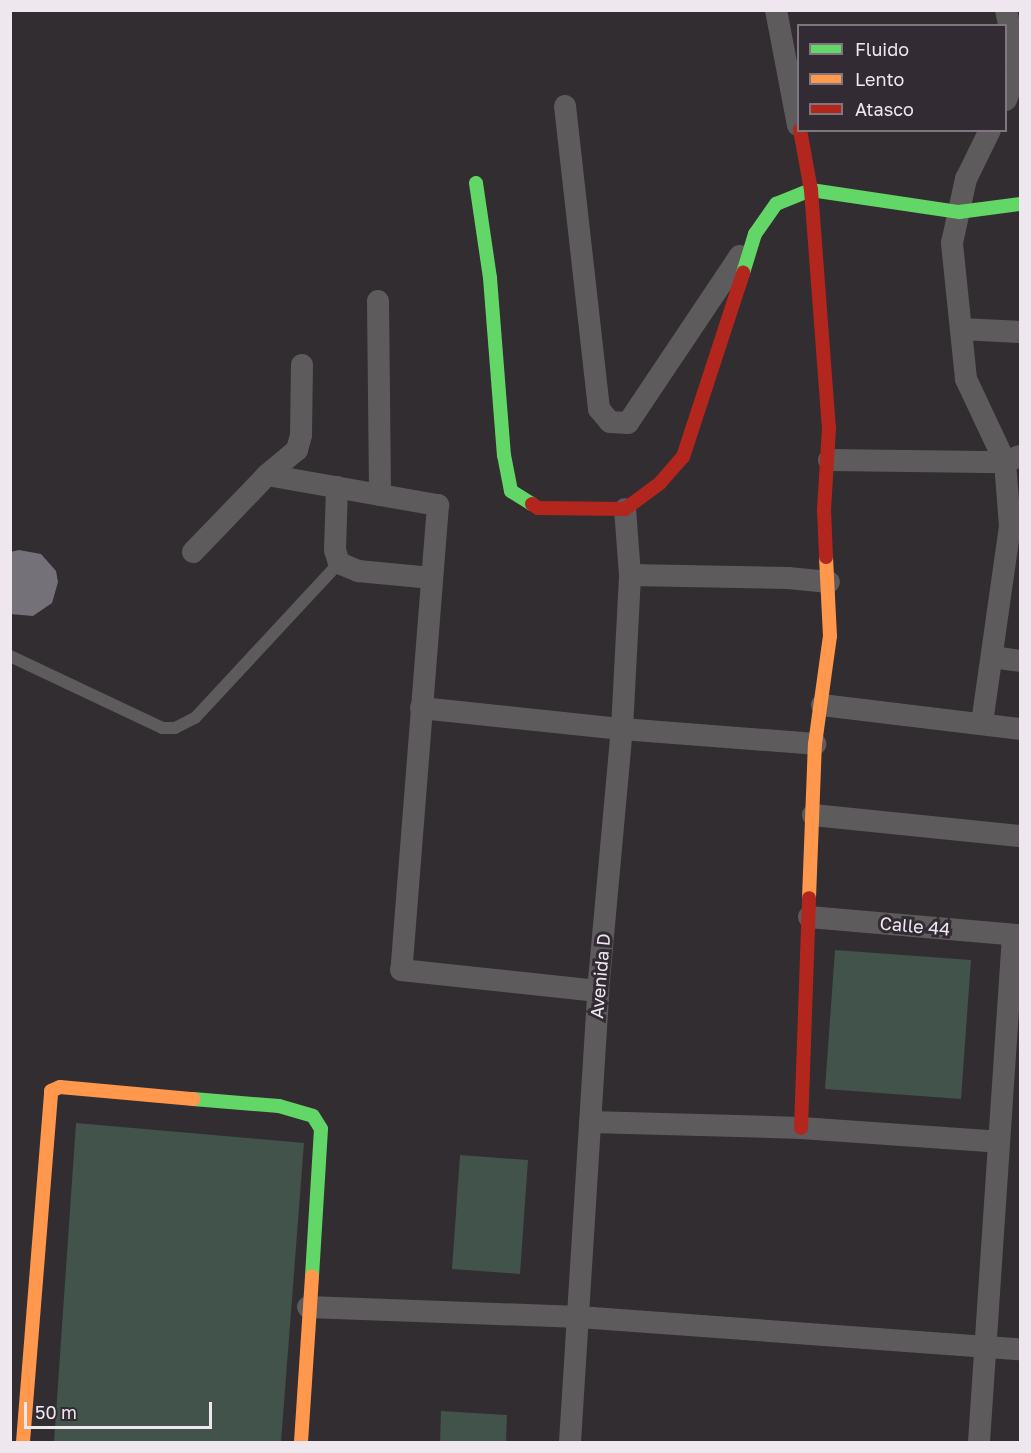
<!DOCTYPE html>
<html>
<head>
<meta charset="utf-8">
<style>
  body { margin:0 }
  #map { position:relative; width:1031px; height:1453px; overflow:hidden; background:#312d31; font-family:"Golos Text",sans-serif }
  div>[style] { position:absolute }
  .green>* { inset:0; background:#41534a }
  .building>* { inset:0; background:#757179 }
  .lane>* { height:12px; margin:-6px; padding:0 6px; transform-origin:6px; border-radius:6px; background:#5d5b5b }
  .street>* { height:22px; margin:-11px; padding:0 11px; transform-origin:11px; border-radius:11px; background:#5d5b5b }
  .fast>* { height:14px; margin:-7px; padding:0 7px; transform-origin:7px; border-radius:7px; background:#63d668 }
  .slow>* { height:14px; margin:-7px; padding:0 7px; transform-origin:7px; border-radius:7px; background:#ff974d }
  .jam>* { height:14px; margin:-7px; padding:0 7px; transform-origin:7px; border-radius:7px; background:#b3261e }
  span { translate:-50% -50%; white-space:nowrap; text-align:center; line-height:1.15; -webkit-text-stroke:6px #332b33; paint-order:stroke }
  .street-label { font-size:18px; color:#eee8ee }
  .frame { position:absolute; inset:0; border:12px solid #eee8ee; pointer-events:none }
  .legend { position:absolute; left:797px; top:24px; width:210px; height:108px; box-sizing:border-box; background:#332b33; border:2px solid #7e777e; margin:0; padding:8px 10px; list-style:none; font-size:18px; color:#eee8ee }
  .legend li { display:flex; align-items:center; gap:12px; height:30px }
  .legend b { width:30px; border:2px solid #7e777e }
  .scale { position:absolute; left:24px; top:1402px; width:188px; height:27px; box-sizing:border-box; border:3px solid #eee8ee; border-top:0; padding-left:8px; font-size:18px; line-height:21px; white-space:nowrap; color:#eee8ee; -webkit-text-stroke:4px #332b33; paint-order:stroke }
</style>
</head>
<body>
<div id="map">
  <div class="green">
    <i style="clip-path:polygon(835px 950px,971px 960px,961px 1099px,825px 1089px)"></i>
    <i style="clip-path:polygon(76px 1123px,304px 1143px,281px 1442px,54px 1442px)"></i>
    <i style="clip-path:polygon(460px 1155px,528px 1160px,520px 1274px,452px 1269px)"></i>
    <i style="clip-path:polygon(441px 1411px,507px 1415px,506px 1442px,440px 1442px)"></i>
  </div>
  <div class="building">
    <i style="clip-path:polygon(19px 550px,41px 554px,56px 571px,58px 582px,52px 603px,33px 616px,10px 614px,10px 552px)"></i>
  </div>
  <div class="lane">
    <i style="left:10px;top:656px;width:168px;rotate:25.3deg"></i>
    <i style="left:162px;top:728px;width:13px"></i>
    <i style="left:175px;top:728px;width:22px;rotate:-27deg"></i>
    <i style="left:195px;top:718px;width:212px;rotate:-47.1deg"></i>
  </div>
  <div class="street">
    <i style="left:776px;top:10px;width:117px;rotate:79.2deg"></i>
    <i style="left:1006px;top:100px;width:35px;rotate:-70deg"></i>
    <i style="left:1018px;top:67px;width:58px;rotate:-101.9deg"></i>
    <i style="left:565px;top:106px;width:305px;rotate:83.6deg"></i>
    <i style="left:599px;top:409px;width:17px;rotate:50deg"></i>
    <i style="left:610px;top:422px;width:18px;rotate:3deg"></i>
    <i style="left:628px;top:423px;width:201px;rotate:-56.2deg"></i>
    <i style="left:378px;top:301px;width:194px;rotate:89.4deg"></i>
    <i style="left:961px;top:329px;width:59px;rotate:2.9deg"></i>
    <i style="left:829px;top:460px;width:176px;rotate:0.7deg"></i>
    <i style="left:1005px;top:462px;width:16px;rotate:-22deg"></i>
    <i style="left:267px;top:475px;width:39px;rotate:-40deg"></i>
    <i style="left:297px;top:450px;width:16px;rotate:-75deg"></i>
    <i style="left:301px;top:435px;width:70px;rotate:-89.2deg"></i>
    <i style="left:337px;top:487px;width:63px;rotate:91.8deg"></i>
    <i style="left:335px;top:550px;width:14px;rotate:73deg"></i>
    <i style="left:339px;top:563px;width:21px;rotate:23deg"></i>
    <i style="left:358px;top:571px;width:74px;rotate:5.4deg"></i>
    <i style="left:193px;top:552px;width:107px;rotate:-46.1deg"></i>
    <i style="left:267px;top:475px;width:174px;rotate:10deg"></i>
    <i style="left:438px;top:505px;width:466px;rotate:94.5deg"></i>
    <i style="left:401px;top:970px;width:198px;rotate:6.1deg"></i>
    <i style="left:630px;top:575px;width:158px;rotate:1.1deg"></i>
    <i style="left:788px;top:578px;width:41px;rotate:5.6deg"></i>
    <i style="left:992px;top:657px;width:28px;rotate:8deg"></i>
    <i style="left:822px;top:705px;width:199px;rotate:6.9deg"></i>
    <i style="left:421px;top:708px;width:202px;rotate:6deg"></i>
    <i style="left:622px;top:729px;width:194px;rotate:4.4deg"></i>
    <i style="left:982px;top:723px;width:199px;rotate:-81.9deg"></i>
    <i style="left:1010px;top:526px;width:64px;rotate:-94.5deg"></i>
    <i style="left:1005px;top:462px;width:92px;rotate:-115.2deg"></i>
    <i style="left:966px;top:379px;width:137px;rotate:-95.9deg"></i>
    <i style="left:952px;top:243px;width:66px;rotate:-77.7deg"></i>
    <i style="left:966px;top:179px;width:55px;rotate:-63.9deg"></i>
    <i style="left:813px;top:815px;width:208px;rotate:5.8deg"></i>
    <i style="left:809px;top:917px;width:212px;rotate:4.9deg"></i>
    <i style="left:590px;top:1122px;width:211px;rotate:1.6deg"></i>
    <i style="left:801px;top:1128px;width:198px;rotate:4deg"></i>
    <i style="left:308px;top:1307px;width:271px;rotate:2.1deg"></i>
    <i style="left:579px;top:1317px;width:442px;rotate:4.2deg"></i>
    <i style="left:570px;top:1442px;width:452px;rotate:-86.4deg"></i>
    <i style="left:598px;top:991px;width:263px;rotate:-84.8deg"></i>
    <i style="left:622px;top:729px;width:154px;rotate:-87deg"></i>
    <i style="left:630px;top:575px;width:66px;rotate:-94.3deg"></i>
    <i style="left:979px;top:1442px;width:508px;rotate:-86.16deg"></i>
  </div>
  <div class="fast">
    <i style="left:476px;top:183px;width:96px;rotate:81.6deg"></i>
    <i style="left:490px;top:278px;width:178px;rotate:85.5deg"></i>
    <i style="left:504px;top:455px;width:37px;rotate:79deg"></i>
    <i style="left:511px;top:491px;width:25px;rotate:32deg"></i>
    <i style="left:743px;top:273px;width:41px;rotate:-72.9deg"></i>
    <i style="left:755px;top:234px;width:37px;rotate:-55deg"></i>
    <i style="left:776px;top:204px;width:38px;rotate:-22deg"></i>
    <i style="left:811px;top:190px;width:150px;rotate:8.5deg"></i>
    <i style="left:959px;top:212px;width:62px;rotate:-7.5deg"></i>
    <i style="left:193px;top:1099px;width:86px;rotate:4.7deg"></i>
    <i style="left:279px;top:1106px;width:35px;rotate:16deg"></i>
    <i style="left:313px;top:1116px;width:15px;rotate:58deg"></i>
    <i style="left:321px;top:1129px;width:147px;rotate:93.5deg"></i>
  </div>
  <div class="slow">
    <i style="left:809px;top:898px;width:154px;rotate:-87.8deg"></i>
    <i style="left:815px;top:744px;width:109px;rotate:-82.1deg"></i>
    <i style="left:830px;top:636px;width:79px;rotate:-92.9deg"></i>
    <i style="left:23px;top:1442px;width:352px;rotate:-85.4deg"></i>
    <i style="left:51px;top:1091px;width:10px;rotate:-24deg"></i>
    <i style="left:60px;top:1087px;width:134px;rotate:5.2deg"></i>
    <i style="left:301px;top:1442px;width:166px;rotate:-86.2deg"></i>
  </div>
  <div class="jam">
    <i style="left:800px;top:130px;width:61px;rotate:79.6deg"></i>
    <i style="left:811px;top:190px;width:239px;rotate:85.7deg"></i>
    <i style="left:829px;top:428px;width:81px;rotate:93.5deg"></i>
    <i style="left:824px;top:509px;width:48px;rotate:87.6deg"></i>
    <i style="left:532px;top:504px;width:7px;rotate:34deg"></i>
    <i style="left:538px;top:508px;width:87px;rotate:0.7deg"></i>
    <i style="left:625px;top:509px;width:44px;rotate:-36.6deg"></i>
    <i style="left:660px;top:483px;width:35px;rotate:-49deg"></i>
    <i style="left:683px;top:457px;width:194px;rotate:-71.9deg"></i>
    <i style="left:801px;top:1128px;width:230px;rotate:-88deg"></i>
  </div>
  <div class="street-label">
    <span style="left:915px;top:926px;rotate:5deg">Calle 44</span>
    <span style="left:600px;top:976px;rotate:-85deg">Avenida D</span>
  </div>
  <div class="frame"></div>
  <ul class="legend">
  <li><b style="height:8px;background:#63d668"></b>Fluido</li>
  <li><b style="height:8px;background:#ff974d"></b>Lento</li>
  <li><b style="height:8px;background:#b3261e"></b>Atasco</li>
  </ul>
  <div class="scale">50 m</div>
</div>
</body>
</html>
